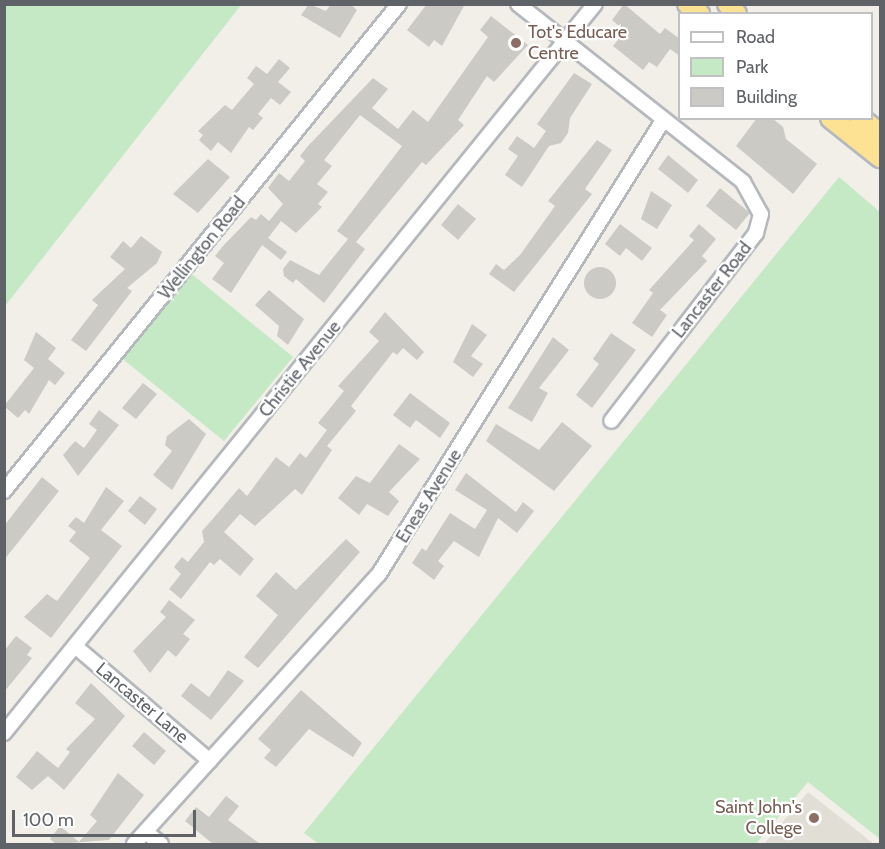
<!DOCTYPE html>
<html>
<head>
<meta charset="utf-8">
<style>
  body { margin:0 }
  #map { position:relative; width:885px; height:849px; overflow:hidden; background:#f1efe8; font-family:Cabin,sans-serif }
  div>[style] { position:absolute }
  .education>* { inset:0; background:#e1ded6 }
  .green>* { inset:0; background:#c5e8c5 }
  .building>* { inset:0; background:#cccac5 }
  .round { border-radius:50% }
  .roads { filter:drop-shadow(2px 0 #b5b8bc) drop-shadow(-2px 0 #b5b8bc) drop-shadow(0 2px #b5b8bc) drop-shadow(0 -2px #b5b8bc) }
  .minor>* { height:14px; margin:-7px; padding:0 7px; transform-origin:7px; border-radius:7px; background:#fff }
  .highway>* { height:20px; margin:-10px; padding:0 10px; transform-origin:10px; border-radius:10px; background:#fde293 }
  .dots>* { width:16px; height:16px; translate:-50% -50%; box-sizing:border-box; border:3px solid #fff; border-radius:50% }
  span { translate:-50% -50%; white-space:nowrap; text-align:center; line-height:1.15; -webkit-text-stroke:4.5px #fff; paint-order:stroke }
  .education-label { font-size:18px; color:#785e54 }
  .left { translate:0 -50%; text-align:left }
  .right { translate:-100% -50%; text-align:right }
  .street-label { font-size:18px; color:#5f6368 }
  .frame { position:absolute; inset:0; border:6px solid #5f6368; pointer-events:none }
  .legend { position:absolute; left:678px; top:12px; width:195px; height:108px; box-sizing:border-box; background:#fff; border:2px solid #bfc1c3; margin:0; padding:8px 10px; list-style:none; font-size:18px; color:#5f6368 }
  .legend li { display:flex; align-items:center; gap:12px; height:30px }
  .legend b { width:30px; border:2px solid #bfc1c3 }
  .scale { position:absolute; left:12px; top:810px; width:184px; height:27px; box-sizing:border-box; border:3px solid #5f6368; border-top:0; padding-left:8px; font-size:18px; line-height:21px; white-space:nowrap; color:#5f6368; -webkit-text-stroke:4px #fff; paint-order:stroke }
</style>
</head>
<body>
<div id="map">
  <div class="education">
    <i style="clip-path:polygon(808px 792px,874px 844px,764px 844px)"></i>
  </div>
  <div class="green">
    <i style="clip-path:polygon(5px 4px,241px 5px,5px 306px,4px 5px)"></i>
    <i style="clip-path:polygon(839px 177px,880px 212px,880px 839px,808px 782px,756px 844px,319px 844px,304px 833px)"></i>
    <i style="clip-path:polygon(188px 271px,293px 357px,224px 441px,119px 356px)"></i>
  </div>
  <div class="building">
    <i style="clip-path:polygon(309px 4px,326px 11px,331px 4px,350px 4px,357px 10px,340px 38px,301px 15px)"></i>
    <i style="clip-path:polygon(427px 4px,465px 4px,442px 46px,434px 40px,429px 47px,407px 30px)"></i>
    <i style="clip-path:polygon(624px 4px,660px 34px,665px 28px,680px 39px,680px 56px,670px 49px,657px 67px,649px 62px,643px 70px,613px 46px,625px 31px,612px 20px)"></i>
    <i style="clip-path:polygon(491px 16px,528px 45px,494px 82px,487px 76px,458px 120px,464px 125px,426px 165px,422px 162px,356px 242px,365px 249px,324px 303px,296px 279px,293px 283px,284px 276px,283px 269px,290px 260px,319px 275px,348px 239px,337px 231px,402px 146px,360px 115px,324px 160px,332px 166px,317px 184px,328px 192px,318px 204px,322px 207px,296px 233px,281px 221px,268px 238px,287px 252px,281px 260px,262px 245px,231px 293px,212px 279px,224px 263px,215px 256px,223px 246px,251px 217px,256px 220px,261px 214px,269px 221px,283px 204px,268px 188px,279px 173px,289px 181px,305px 161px,300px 156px,308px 146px,373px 78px,388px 89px,372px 108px,398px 129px,413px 110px,428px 122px,488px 37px,480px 30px)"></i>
    <i style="clip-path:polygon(279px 59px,290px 68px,278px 82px,291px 92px,280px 105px,271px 98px,258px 114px,263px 118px,253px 130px,249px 127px,231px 153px,218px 142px,211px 151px,199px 140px,203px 135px,198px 131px,225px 105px,232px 110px,254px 84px,247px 78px,256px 66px,267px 74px)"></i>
    <i style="clip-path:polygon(574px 73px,592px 84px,570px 118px,568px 133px,561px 143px,549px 146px,522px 187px,505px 175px,518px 156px,508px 149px,517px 136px,534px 148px,546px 131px,537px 124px)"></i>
    <i style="clip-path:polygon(757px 118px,772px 118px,783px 127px,786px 139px,817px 164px,793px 194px,736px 146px)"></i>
    <i style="clip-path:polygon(597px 140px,612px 150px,585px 189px,592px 194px,514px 292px,489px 274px,496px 264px,504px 270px,520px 255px,555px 206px,548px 201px)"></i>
    <i style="clip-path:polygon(668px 155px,698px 180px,688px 193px,658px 169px)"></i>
    <i style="clip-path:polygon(208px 159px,230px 177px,198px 213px,173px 194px)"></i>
    <i style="clip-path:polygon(720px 188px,750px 213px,736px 230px,706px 206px)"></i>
    <i style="clip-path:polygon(651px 191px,672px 205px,657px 229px,641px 219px)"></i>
    <i style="clip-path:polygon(458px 204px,476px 219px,458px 240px,441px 225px)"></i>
    <i style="clip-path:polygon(620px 224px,652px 248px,642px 261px,626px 248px,620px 256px,605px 244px)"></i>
    <i style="clip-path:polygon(699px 224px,716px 239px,702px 256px,707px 261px,660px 310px,667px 315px,652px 337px,632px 323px,653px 293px,649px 290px,694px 240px,689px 236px)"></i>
    <i style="clip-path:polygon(141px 236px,162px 252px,157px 263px,127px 288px,132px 291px,86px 351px,71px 340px,98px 305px,92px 300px,125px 269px,110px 257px,123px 241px,131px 248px)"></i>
    <i class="round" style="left:584px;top:267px;width:32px;height:32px"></i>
    <i style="clip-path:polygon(269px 290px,304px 319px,288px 345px,277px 336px,279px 326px,255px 305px)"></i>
    <i style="clip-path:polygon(385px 312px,424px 352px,417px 360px,403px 348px,397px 355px,393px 352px,351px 406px,356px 411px,327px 446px,332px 450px,302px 495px,295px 489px,255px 526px,240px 514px,224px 532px,254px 559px,240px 576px,220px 559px,214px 565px,210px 562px,181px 599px,169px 589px,181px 574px,174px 567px,182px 557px,188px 562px,204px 542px,202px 531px,211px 521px,239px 488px,247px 496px,276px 457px,289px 467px,300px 453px,306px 458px,327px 430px,318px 423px,344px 391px,338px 386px,379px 341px,369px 332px)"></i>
    <i style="clip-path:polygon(472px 324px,487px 335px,471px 356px,483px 364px,473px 377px,453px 362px)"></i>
    <i style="clip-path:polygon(36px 332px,56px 348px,48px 359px,65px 373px,55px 385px,49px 380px,29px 414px,25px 410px,18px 418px,4px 406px,34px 368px,24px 360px)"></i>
    <i style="clip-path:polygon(611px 333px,636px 350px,592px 408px,576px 395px,599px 364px,593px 359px)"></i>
    <i style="clip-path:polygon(553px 337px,569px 350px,539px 388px,548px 393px,532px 422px,508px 408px)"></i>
    <i style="clip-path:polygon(143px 383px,157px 394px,136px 419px,122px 408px)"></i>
    <i style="clip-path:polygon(410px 393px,450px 423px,440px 438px,416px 420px,410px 428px,393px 415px)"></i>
    <i style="clip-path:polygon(99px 410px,119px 425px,78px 476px,63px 455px,75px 441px,84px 448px,97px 430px,89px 424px)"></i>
    <i style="clip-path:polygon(189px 419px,206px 434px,172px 490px,153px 475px,172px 451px,165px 445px,167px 436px)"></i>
    <i style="clip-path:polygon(562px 422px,592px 446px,554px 491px,486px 441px,496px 424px,539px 450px)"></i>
    <i style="clip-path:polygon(399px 444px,420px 459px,389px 492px,399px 501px,388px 516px,367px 504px,359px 515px,338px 498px,356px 476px,370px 483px)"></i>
    <i style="clip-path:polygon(466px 473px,516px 512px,523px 502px,534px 511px,517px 533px,498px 518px,479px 557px,454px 541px,438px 561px,444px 566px,434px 580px,412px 563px,422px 548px,426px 551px,450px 513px,475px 529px,487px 510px,455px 490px)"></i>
    <i style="clip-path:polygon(42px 477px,59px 491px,4px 560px,4px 526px)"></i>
    <i style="clip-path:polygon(106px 487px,124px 501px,101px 530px,122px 546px,51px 638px,24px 617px,47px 594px,57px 601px,90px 558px,69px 541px,76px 532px,68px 526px,76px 517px,84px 523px)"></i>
    <i style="clip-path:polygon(140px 496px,157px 509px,145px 525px,128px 511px)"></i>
    <i style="clip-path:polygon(346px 539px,360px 552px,258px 668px,244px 657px,278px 615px,256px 596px,276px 572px,296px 590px)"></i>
    <i style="clip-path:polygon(169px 600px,195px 620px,183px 634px,190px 639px,176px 657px,168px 650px,150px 673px,133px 651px,166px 617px,160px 612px)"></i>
    <i style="clip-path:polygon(16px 636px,32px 648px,27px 655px,32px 658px,4px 692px,4px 651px)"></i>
    <i style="clip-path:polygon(228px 670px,244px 681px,211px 720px,181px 696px,191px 683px,209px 697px)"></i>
    <i style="clip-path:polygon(91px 683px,125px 716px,64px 790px,48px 776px,32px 790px,16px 777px,37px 751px,58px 768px,70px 752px,66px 749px,95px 719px,75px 703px)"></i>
    <i style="clip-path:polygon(301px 690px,362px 743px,353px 757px,309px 729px,276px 767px,264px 758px,271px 750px,258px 739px)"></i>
    <i style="clip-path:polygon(144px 732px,166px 751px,154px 765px,132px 746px)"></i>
    <i style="clip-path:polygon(118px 773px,144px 795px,109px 840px,56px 844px,50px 839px,60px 826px,79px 842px,97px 821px,90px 815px)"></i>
    <i style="clip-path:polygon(226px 796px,239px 806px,228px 820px,260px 844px,213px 844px,185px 821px,196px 807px,209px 817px)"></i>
  </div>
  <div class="roads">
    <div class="minor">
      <i style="left:518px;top:4px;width:287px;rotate:38.3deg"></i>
      <i style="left:743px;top:182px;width:37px;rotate:61deg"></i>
      <i style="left:761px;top:214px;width:20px;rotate:105deg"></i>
      <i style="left:756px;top:233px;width:237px;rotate:127.6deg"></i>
      <i style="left:4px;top:491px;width:627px;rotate:-50.95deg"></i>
      <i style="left:75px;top:646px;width:177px;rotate:40.4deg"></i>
      <i style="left:4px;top:733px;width:938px;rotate:-50.97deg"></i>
      <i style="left:146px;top:832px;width:19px;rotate:39deg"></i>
      <i style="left:134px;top:844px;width:365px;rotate:-47.8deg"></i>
      <i style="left:379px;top:574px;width:533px;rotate:-57.95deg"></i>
    </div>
    <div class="highway">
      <i style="left:688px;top:4px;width:15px;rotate:42deg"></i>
      <i style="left:728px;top:4px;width:13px;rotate:51deg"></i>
      <i style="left:831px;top:118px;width:63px;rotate:38.5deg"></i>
      <i style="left:860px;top:118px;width:26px;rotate:39deg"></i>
    </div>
  </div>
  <div class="dots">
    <i style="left:516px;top:43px;background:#8d6e63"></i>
    <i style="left:814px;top:818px;background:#8d6e63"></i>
  </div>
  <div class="education-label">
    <span class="left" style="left:528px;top:43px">Tot's Educare<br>Centre</span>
    <span class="right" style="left:802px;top:818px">Saint John's<br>College</span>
  </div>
  <div class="street-label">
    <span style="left:202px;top:248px;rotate:-51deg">Wellington Road</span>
    <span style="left:712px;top:290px;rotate:-52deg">Lancaster Road</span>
    <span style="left:300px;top:369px;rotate:-51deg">Christie Avenue</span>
    <span style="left:429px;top:496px;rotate:-58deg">Eneas Avenue</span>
    <span style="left:142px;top:703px;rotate:40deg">Lancaster Lane</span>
  </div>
  <div class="frame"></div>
  <ul class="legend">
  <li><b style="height:8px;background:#fff"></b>Road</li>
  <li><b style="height:16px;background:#c5e8c5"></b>Park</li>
  <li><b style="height:16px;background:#cccac5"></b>Building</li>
  </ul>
  <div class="scale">100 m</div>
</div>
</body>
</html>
